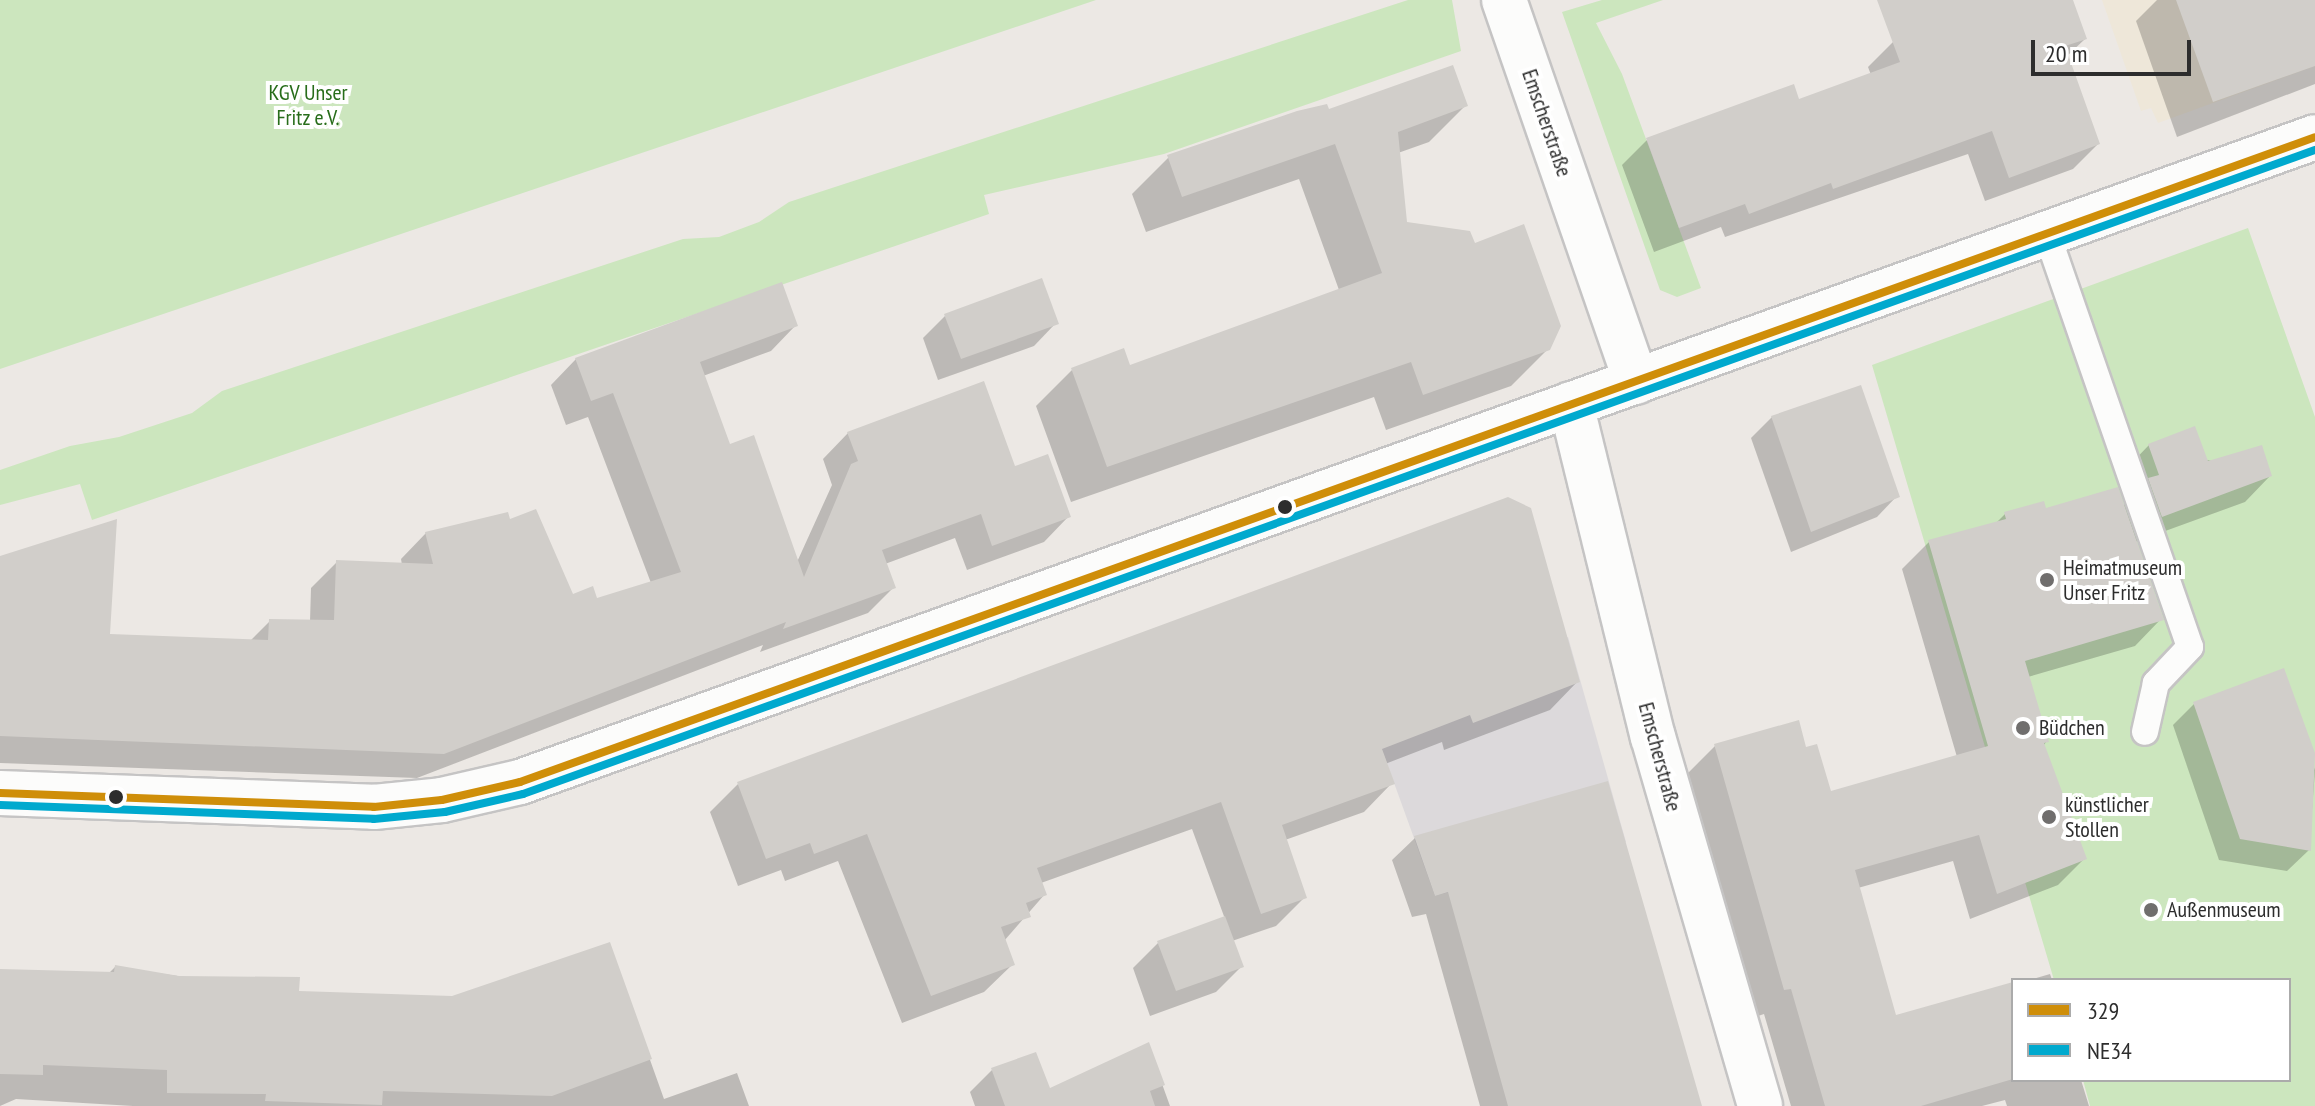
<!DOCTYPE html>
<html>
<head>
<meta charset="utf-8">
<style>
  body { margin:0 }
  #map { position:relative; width:2315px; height:1106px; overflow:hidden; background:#ece8e4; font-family:"PT Sans Narrow",sans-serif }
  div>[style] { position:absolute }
  .industrial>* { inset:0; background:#dcd9db }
  .education>* { inset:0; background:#eee7d9 }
  .green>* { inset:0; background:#cce6be }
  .shadow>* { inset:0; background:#0003 }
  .building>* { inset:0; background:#d1ceca }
  .roads { filter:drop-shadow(2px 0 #c5c4c4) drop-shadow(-2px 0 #c5c4c4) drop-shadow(0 2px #c5c4c4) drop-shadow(0 -2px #c5c4c4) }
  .lane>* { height:26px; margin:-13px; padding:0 13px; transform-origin:13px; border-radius:13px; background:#fcfcfb }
  .street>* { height:44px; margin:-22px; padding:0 22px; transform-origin:22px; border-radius:22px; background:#fcfcfb }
  .bus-1>* { height:8px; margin:-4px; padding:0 4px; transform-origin:4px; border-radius:4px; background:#cf8e09 }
  .bus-2>* { height:8px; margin:-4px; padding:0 4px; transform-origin:4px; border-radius:4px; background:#00a9ce }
  .dots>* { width:22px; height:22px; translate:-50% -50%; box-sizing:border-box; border:4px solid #fff; border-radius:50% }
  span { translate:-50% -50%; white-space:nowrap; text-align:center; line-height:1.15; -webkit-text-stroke:8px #fff; paint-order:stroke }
  .park-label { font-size:22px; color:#286d1b }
  .street-label { font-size:22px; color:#2d2d2d }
  .poi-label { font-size:22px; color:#2d2d2d }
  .left { translate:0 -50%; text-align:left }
  .legend { position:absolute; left:2011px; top:978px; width:280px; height:104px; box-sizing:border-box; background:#fff; border:2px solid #ababab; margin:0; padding:10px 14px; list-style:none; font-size:24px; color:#2d2d2d }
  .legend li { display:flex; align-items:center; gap:16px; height:40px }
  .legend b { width:40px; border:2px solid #ababab }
  .scale { position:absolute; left:2031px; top:40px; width:160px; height:36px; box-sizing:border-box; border:4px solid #2d2d2d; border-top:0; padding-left:10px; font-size:24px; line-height:28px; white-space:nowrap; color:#2d2d2d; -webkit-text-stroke:6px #fff; paint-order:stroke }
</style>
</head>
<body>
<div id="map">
  <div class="industrial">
    <i style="clip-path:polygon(1568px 637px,1626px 842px,1435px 896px,1364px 700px)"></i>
  </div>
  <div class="education">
    <i style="clip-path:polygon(2102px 0,2315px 0,2315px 66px,2158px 123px,2151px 108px,2141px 111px)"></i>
  </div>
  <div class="green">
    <i style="clip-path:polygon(0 0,1096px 0,0 369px)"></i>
    <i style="clip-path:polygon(1408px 0,1452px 0,1461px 51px,1164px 154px,984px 195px,989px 214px,92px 520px,80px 484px,0 505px,0 470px,70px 446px,119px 437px,192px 413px,222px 391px,683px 239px,719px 237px,759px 222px,789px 202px)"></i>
    <i style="clip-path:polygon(1602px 0,1663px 0,1596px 23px,1622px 74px,1701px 288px,1677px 297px,1660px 290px,1562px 12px)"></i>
    <i style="clip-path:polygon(2248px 228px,2315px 417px,2315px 1106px,2090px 1106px,2083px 1080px,2289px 1080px,2289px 980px,2054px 980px,1872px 365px)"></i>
  </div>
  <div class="shadow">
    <i style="clip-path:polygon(1979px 0,2071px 0,2085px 39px,2066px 57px,2098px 144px,2073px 169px,1985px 201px,1968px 154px,1725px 237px,1721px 227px,1654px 252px,1622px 165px,1647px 140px,1798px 101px,1871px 75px,1868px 67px,1893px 42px)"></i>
    <i style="clip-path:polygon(2157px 0,2315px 0,2315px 84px,2177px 137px,2136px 21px)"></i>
    <i style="clip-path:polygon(1465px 106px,1429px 142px,1398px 153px,1405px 224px,1474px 245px,1548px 349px,1511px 386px,1386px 430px,1374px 397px,1071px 502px,1036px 406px,1072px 370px,1129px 368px,1339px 290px,1299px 179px,1146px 232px,1132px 194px,1169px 157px,1328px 112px)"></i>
    <i style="clip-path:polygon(945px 316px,1056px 323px,1034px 346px,938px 380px,923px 338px)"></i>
    <i style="clip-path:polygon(796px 325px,771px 351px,703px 376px,729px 446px,797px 562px,832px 485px,823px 459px,848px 433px,1014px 469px,1069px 516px,1044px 542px,967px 570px,955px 538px,885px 564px,894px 587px,868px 613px,760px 652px,763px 645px,417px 778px,0 763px,0 557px,108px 636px,250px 641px,270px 621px,310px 621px,311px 588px,337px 562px,402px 565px,401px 559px,426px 533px,509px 521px,572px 596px,596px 601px,651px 583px,588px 417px,566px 425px,551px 385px,576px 359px)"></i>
    <i style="clip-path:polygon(1772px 417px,1897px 496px,1877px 517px,1791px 552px,1751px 438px)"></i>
    <i style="clip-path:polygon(2149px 445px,2270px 476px,2245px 502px,2135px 542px,2161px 619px,2135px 646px,2028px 677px,2047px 741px,2043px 746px,2085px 858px,2058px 885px,1970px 919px,1953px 861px,1858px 888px,1895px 1018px,2013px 985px,2013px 1080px,2081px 1080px,2089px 1106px,2007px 1106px,2005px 1100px,1982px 1106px,1791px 1106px,1764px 1014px,1758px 1016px,1688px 773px,1715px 746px,1805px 750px,1830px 794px,1957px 757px,1902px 569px,1929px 542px,1995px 524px,2005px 514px,2122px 507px,2133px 496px,2124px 471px)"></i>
    <i style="clip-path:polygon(1578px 681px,1550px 710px,1444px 750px,1442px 742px,1385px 764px,1392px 783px,1364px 812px,1285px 840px,1305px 897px,1276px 926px,1232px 941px,1242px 966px,1216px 992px,1150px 1016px,1133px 968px,1159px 942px,1225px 919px,1192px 829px,1041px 883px,1045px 894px,1004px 941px,1013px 964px,984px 992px,902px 1023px,838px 861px,785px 881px,781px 870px,738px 886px,710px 812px,739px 783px)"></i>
    <i style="clip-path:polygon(2194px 704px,2308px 753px,2315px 770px,2309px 850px,2287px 871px,2219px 860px,2173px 725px)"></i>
    <i style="clip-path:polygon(1415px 838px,1700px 1106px,1480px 1106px,1426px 914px,1412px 917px,1392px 860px)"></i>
    <i style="clip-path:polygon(609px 945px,664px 1099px,737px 1073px,749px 1106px,133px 1106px,16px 1099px,0 1106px,0 971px,108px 974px,115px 967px,297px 993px,452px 998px)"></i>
    <i style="clip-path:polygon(2050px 974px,2052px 980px,2029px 980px)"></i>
    <i style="clip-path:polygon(1148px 1045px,1170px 1106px,975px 1106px,970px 1092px,992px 1070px,1049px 1091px)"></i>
  </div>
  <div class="building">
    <i style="clip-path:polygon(1877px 0,2073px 0,2087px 39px,2065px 46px,2100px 144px,2009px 178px,1992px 131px,1833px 189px,1831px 183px,1749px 214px,1745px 204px,1679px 228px,1646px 138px,1794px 84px,1799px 99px,1900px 62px)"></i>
    <i style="clip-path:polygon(2176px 0,2315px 0,2315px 66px,2213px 102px)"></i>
    <i style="clip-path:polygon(1453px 65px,1468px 106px,1398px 132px,1407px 222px,1470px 231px,1475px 243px,1524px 224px,1561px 326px,1550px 350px,1423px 395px,1411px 362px,1107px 467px,1071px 368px,1124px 348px,1130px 365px,1382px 273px,1335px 144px,1182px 197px,1167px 155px,1297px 111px,1327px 104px,1329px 109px)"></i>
    <i style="clip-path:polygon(1042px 278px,1059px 324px,961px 359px,944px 314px)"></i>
    <i style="clip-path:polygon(782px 282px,798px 326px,700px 362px,730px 444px,754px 435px,804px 577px,851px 464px,858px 461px,847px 432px,984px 381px,1015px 466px,1048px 454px,1071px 517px,992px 546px,981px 514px,882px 550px,896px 588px,783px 629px,786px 622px,444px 754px,0 736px,0 556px,117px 519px,110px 634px,268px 640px,269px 619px,334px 620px,336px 560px,433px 564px,425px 532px,508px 512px,510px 519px,536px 509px,573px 594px,593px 586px,597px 598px,681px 572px,613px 393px,591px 401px,575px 358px)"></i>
    <i style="clip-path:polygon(1861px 385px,1900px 497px,1811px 532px,1771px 416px)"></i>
    <i style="clip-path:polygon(2195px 426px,2208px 461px,2262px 445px,2272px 476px,2162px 517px,2148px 478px,2159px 475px,2148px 444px)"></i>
    <i style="clip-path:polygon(2118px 487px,2164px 620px,2025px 661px,2049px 742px,2044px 743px,2087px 859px,1997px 894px,1979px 835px,1855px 870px,1896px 1015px,2013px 982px,2013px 1079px,1921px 1106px,1825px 1106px,1791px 989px,1784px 990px,1714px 744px,1799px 720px,1806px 747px,1817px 744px,1831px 791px,1988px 746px,1928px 540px,2006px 519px,2004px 512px,2044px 501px,2046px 508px)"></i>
    <i style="clip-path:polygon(1508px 497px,1531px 508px,1580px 682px,1473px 723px,1470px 715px,1382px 749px,1395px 784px,1282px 825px,1307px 898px,1261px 914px,1221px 802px,1037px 868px,1047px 895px,1026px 903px,1031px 917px,1001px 927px,1015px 965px,931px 996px,867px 834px,814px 854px,810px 843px,766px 859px,737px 782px)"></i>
    <i style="clip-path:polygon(2284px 668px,2315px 753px,2311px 851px,2240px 839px,2193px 702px)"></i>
    <i style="clip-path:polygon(1608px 781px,1702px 1106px,1508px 1106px,1448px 892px,1435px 896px,1414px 836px)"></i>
    <i style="clip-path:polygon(1225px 916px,1244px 967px,1176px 991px,1157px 941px)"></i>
    <i style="clip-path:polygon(610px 942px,652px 1059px,552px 1096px,383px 1091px,382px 1105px,265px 1101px,266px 1094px,167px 1093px,167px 1070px,43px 1065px,43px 1075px,0 1074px,0 969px,114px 972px,115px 965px,179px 976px,300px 977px,299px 991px,452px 996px)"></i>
    <i style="clip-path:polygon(1149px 1042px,1165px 1085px,1150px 1091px,1155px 1106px,1005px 1106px,991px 1068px,1036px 1052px,1050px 1088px)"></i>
  </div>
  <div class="roads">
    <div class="lane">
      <i style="left:2047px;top:234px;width:437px;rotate:70.9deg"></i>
      <i style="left:2190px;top:647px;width:50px;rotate:133.4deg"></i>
      <i style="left:2156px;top:683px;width:50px;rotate:102.7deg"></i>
    </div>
    <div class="street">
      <i style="left:1504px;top:0;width:404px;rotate:70.9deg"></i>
      <i style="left:1571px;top:404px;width:343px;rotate:76.2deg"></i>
      <i style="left:1653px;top:737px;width:384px;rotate:73.8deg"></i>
      <i style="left:0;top:793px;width:374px;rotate:2.1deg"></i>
      <i style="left:374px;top:807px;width:68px;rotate:-5.9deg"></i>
      <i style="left:442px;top:800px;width:80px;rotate:-13deg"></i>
      <i style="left:520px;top:782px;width:1907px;rotate:-19.76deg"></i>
    </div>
  </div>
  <div class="bus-1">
    <i style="left:0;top:793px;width:374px;rotate:2.1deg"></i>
    <i style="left:374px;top:807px;width:68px;rotate:-5.9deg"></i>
    <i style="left:442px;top:800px;width:80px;rotate:-13deg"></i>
    <i style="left:520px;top:782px;width:1907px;rotate:-19.76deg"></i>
  </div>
  <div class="bus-2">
    <i style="left:0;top:805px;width:374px;rotate:2.1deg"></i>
    <i style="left:374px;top:819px;width:71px;rotate:-5.6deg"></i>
    <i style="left:445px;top:812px;width:80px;rotate:-13deg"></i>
    <i style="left:523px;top:794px;width:1904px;rotate:-19.77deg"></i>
  </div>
  <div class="dots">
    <i style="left:1285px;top:507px;background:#2d2d2d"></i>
    <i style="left:2047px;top:580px;background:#706e6d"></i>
    <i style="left:2023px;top:728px;background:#706e6d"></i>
    <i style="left:116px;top:797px;background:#2d2d2d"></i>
    <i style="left:2049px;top:817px;background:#706e6d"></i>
    <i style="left:2151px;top:910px;background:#706e6d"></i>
  </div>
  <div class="park-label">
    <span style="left:308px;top:105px">KGV Unser<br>Fritz e.V.</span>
  </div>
  <div class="street-label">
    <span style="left:1547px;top:123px;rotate:71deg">Emscherstraße</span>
    <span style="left:1660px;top:757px;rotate:75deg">Emscherstraße</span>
  </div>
  <div class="poi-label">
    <span class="left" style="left:2063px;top:580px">Heimatmuseum<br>Unser Fritz</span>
    <span class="left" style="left:2039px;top:728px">Büdchen</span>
    <span class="left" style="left:2065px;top:817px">künstlicher<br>Stollen</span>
    <span class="left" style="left:2167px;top:910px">Außenmuseum</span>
  </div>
  <ul class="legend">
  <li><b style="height:10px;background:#cf8e09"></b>329</li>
  <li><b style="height:10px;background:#00a9ce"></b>NE34</li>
  </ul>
  <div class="scale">20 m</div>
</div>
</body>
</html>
